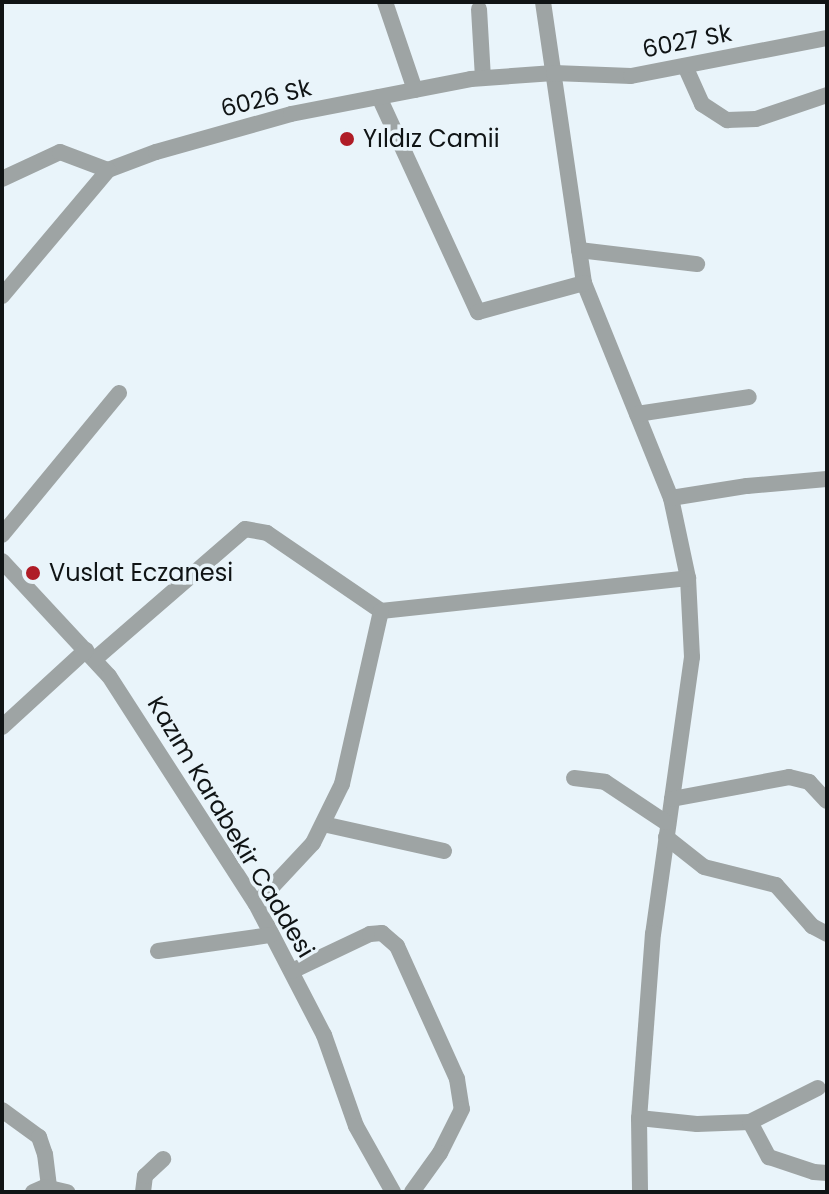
<!DOCTYPE html>
<html>
<head>
<meta charset="utf-8">
<style>
  body { margin:0 }
  #map { position:relative; width:829px; height:1194px; overflow:hidden; background:#e9f4fa; font-family:Poppins,sans-serif }
  div>[style] { position:absolute }
  .minor>* { height:16px; margin:-8px; padding:0 8px; transform-origin:8px; border-radius:8px; background:#9ea4a4 }
  .dots>* { width:22px; height:22px; translate:-50% -50%; box-sizing:border-box; border:4px solid #e9f4fa; border-radius:50% }
  span { translate:-50% -50%; white-space:nowrap; text-align:center; line-height:1.15; -webkit-text-stroke:7px #e9f4fa; paint-order:stroke }
  .street-label { font-size:24px; color:#101415 }
  .poi-label { font-size:24px; color:#101415 }
  .left { translate:0 -50%; text-align:left }
  .frame { position:absolute; inset:0; border:4px solid #101415; pointer-events:none }
</style>
</head>
<body>
<div id="map">
  <div class="minor">
    <i style="left:385px;top:2px;width:93px;rotate:71.2deg"></i>
    <i style="left:543px;top:2px;width:284px;rotate:81.7deg"></i>
    <i style="left:584px;top:283px;width:232px;rotate:68deg"></i>
    <i style="left:671px;top:498px;width:82px;rotate:78deg"></i>
    <i style="left:688px;top:578px;width:79px;rotate:87.1deg"></i>
    <i style="left:692px;top:657px;width:279px;rotate:98deg"></i>
    <i style="left:653px;top:933px;width:186px;rotate:94.3deg"></i>
    <i style="left:639px;top:1118px;width:74px;rotate:89.2deg"></i>
    <i style="left:479px;top:9px;width:69px;rotate:86.7deg"></i>
    <i style="left:685px;top:66px;width:42px;rotate:65.9deg"></i>
    <i style="left:702px;top:104px;width:30px;rotate:33deg"></i>
    <i style="left:727px;top:120px;width:29px;rotate:-2deg"></i>
    <i style="left:756px;top:119px;width:75px;rotate:-18.7deg"></i>
    <i style="left:379px;top:97px;width:237px;rotate:65.3deg"></i>
    <i style="left:478px;top:312px;width:110px;rotate:-15.3deg"></i>
    <i style="left:2px;top:179px;width:64px;rotate:-25deg"></i>
    <i style="left:60px;top:152px;width:51px;rotate:20.6deg"></i>
    <i style="left:108px;top:170px;width:51px;rotate:-20.6deg"></i>
    <i style="left:156px;top:152px;width:140px;rotate:-15.7deg"></i>
    <i style="left:291px;top:114px;width:183px;rotate:-11deg"></i>
    <i style="left:471px;top:79px;width:83px;rotate:-4.1deg"></i>
    <i style="left:554px;top:73px;width:77px;rotate:2.2deg"></i>
    <i style="left:631px;top:76px;width:200px;rotate:-11deg"></i>
    <i style="left:579px;top:250px;width:119px;rotate:6.8deg"></i>
    <i style="left:2px;top:296px;width:165px;rotate:-49.9deg"></i>
    <i style="left:637px;top:414px;width:113px;rotate:-8.6deg"></i>
    <i style="left:671px;top:498px;width:77px;rotate:-9deg"></i>
    <i style="left:747px;top:486px;width:80px;rotate:-5deg"></i>
    <i style="left:2px;top:535px;width:184px;rotate:-50.5deg"></i>
    <i style="left:2px;top:561px;width:157px;rotate:47.1deg"></i>
    <i style="left:109px;top:676px;width:271px;rotate:57.2deg"></i>
    <i style="left:256px;top:904px;width:148px;rotate:62.6deg"></i>
    <i style="left:324px;top:1035px;width:96px;rotate:70.6deg"></i>
    <i style="left:356px;top:1126px;width:76px;rotate:60.7deg"></i>
    <i style="left:95px;top:659px;width:198px;rotate:-40.9deg"></i>
    <i style="left:245px;top:529px;width:22px;rotate:10deg"></i>
    <i style="left:267px;top:533px;width:138px;rotate:34.4deg"></i>
    <i style="left:381px;top:611px;width:309px;rotate:-6.1deg"></i>
    <i style="left:2px;top:727px;width:114px;rotate:-42.5deg"></i>
    <i style="left:574px;top:778px;width:31px;rotate:7deg"></i>
    <i style="left:605px;top:782px;width:76px;rotate:33.7deg"></i>
    <i style="left:672px;top:799px;width:119px;rotate:-10.6deg"></i>
    <i style="left:789px;top:777px;width:21px;rotate:14deg"></i>
    <i style="left:809px;top:782px;width:26px;rotate:47deg"></i>
    <i style="left:323px;top:824px;width:124px;rotate:12.6deg"></i>
    <i style="left:666px;top:837px;width:48px;rotate:38.3deg"></i>
    <i style="left:704px;top:867px;width:74px;rotate:14deg"></i>
    <i style="left:776px;top:885px;width:55px;rotate:48.7deg"></i>
    <i style="left:812px;top:926px;width:17px;rotate:28deg"></i>
    <i style="left:256px;top:904px;width:83px;rotate:-46.9deg"></i>
    <i style="left:313px;top:843px;width:66px;rotate:-63.8deg"></i>
    <i style="left:342px;top:784px;width:177px;rotate:-77.3deg"></i>
    <i style="left:158px;top:951px;width:114px;rotate:-8.1deg"></i>
    <i style="left:292px;top:971px;width:86px;rotate:-25.4deg"></i>
    <i style="left:370px;top:934px;width:12px;rotate:-5deg"></i>
    <i style="left:382px;top:933px;width:20px;rotate:41deg"></i>
    <i style="left:397px;top:946px;width:146px;rotate:65.7deg"></i>
    <i style="left:457px;top:1079px;width:30px;rotate:81deg"></i>
    <i style="left:462px;top:1109px;width:49px;rotate:116.6deg"></i>
    <i style="left:440px;top:1153px;width:48px;rotate:125.7deg"></i>
    <i style="left:2px;top:1110px;width:46px;rotate:36.1deg"></i>
    <i style="left:39px;top:1137px;width:18px;rotate:71deg"></i>
    <i style="left:45px;top:1154px;width:34px;rotate:83deg"></i>
    <i style="left:639px;top:1118px;width:58px;rotate:5.9deg"></i>
    <i style="left:697px;top:1124px;width:53px;rotate:-2.2deg"></i>
    <i style="left:750px;top:1122px;width:76px;rotate:-26.6deg"></i>
    <i style="left:750px;top:1122px;width:40px;rotate:62deg"></i>
    <i style="left:769px;top:1157px;width:47px;rotate:18.4deg"></i>
    <i style="left:814px;top:1172px;width:13px;rotate:4deg"></i>
    <i style="left:33px;top:1192px;width:13px;rotate:-23deg"></i>
    <i style="left:45px;top:1187px;width:23px;rotate:13deg"></i>
    <i style="left:143px;top:1192px;width:16px;rotate:-83deg"></i>
    <i style="left:145px;top:1176px;width:25px;rotate:-43deg"></i>
  </div>
  <div class="dots">
    <i style="left:347px;top:139px;background:#af1c26"></i>
    <i style="left:33px;top:573px;background:#af1c26"></i>
  </div>
  <div class="street-label">
    <span style="left:687px;top:41px;rotate:-11deg">6027 Sk</span>
    <span style="left:266px;top:98px;rotate:-14deg">6026 Sk</span>
    <span style="left:231px;top:827px;rotate:59deg">Kazım Karabekir Caddesi</span>
  </div>
  <div class="poi-label">
    <span class="left" style="left:363px;top:139px">Yıldız Camii</span>
    <span class="left" style="left:49px;top:573px">Vuslat Eczanesi</span>
  </div>
  <div class="frame"></div>
</div>
</body>
</html>
